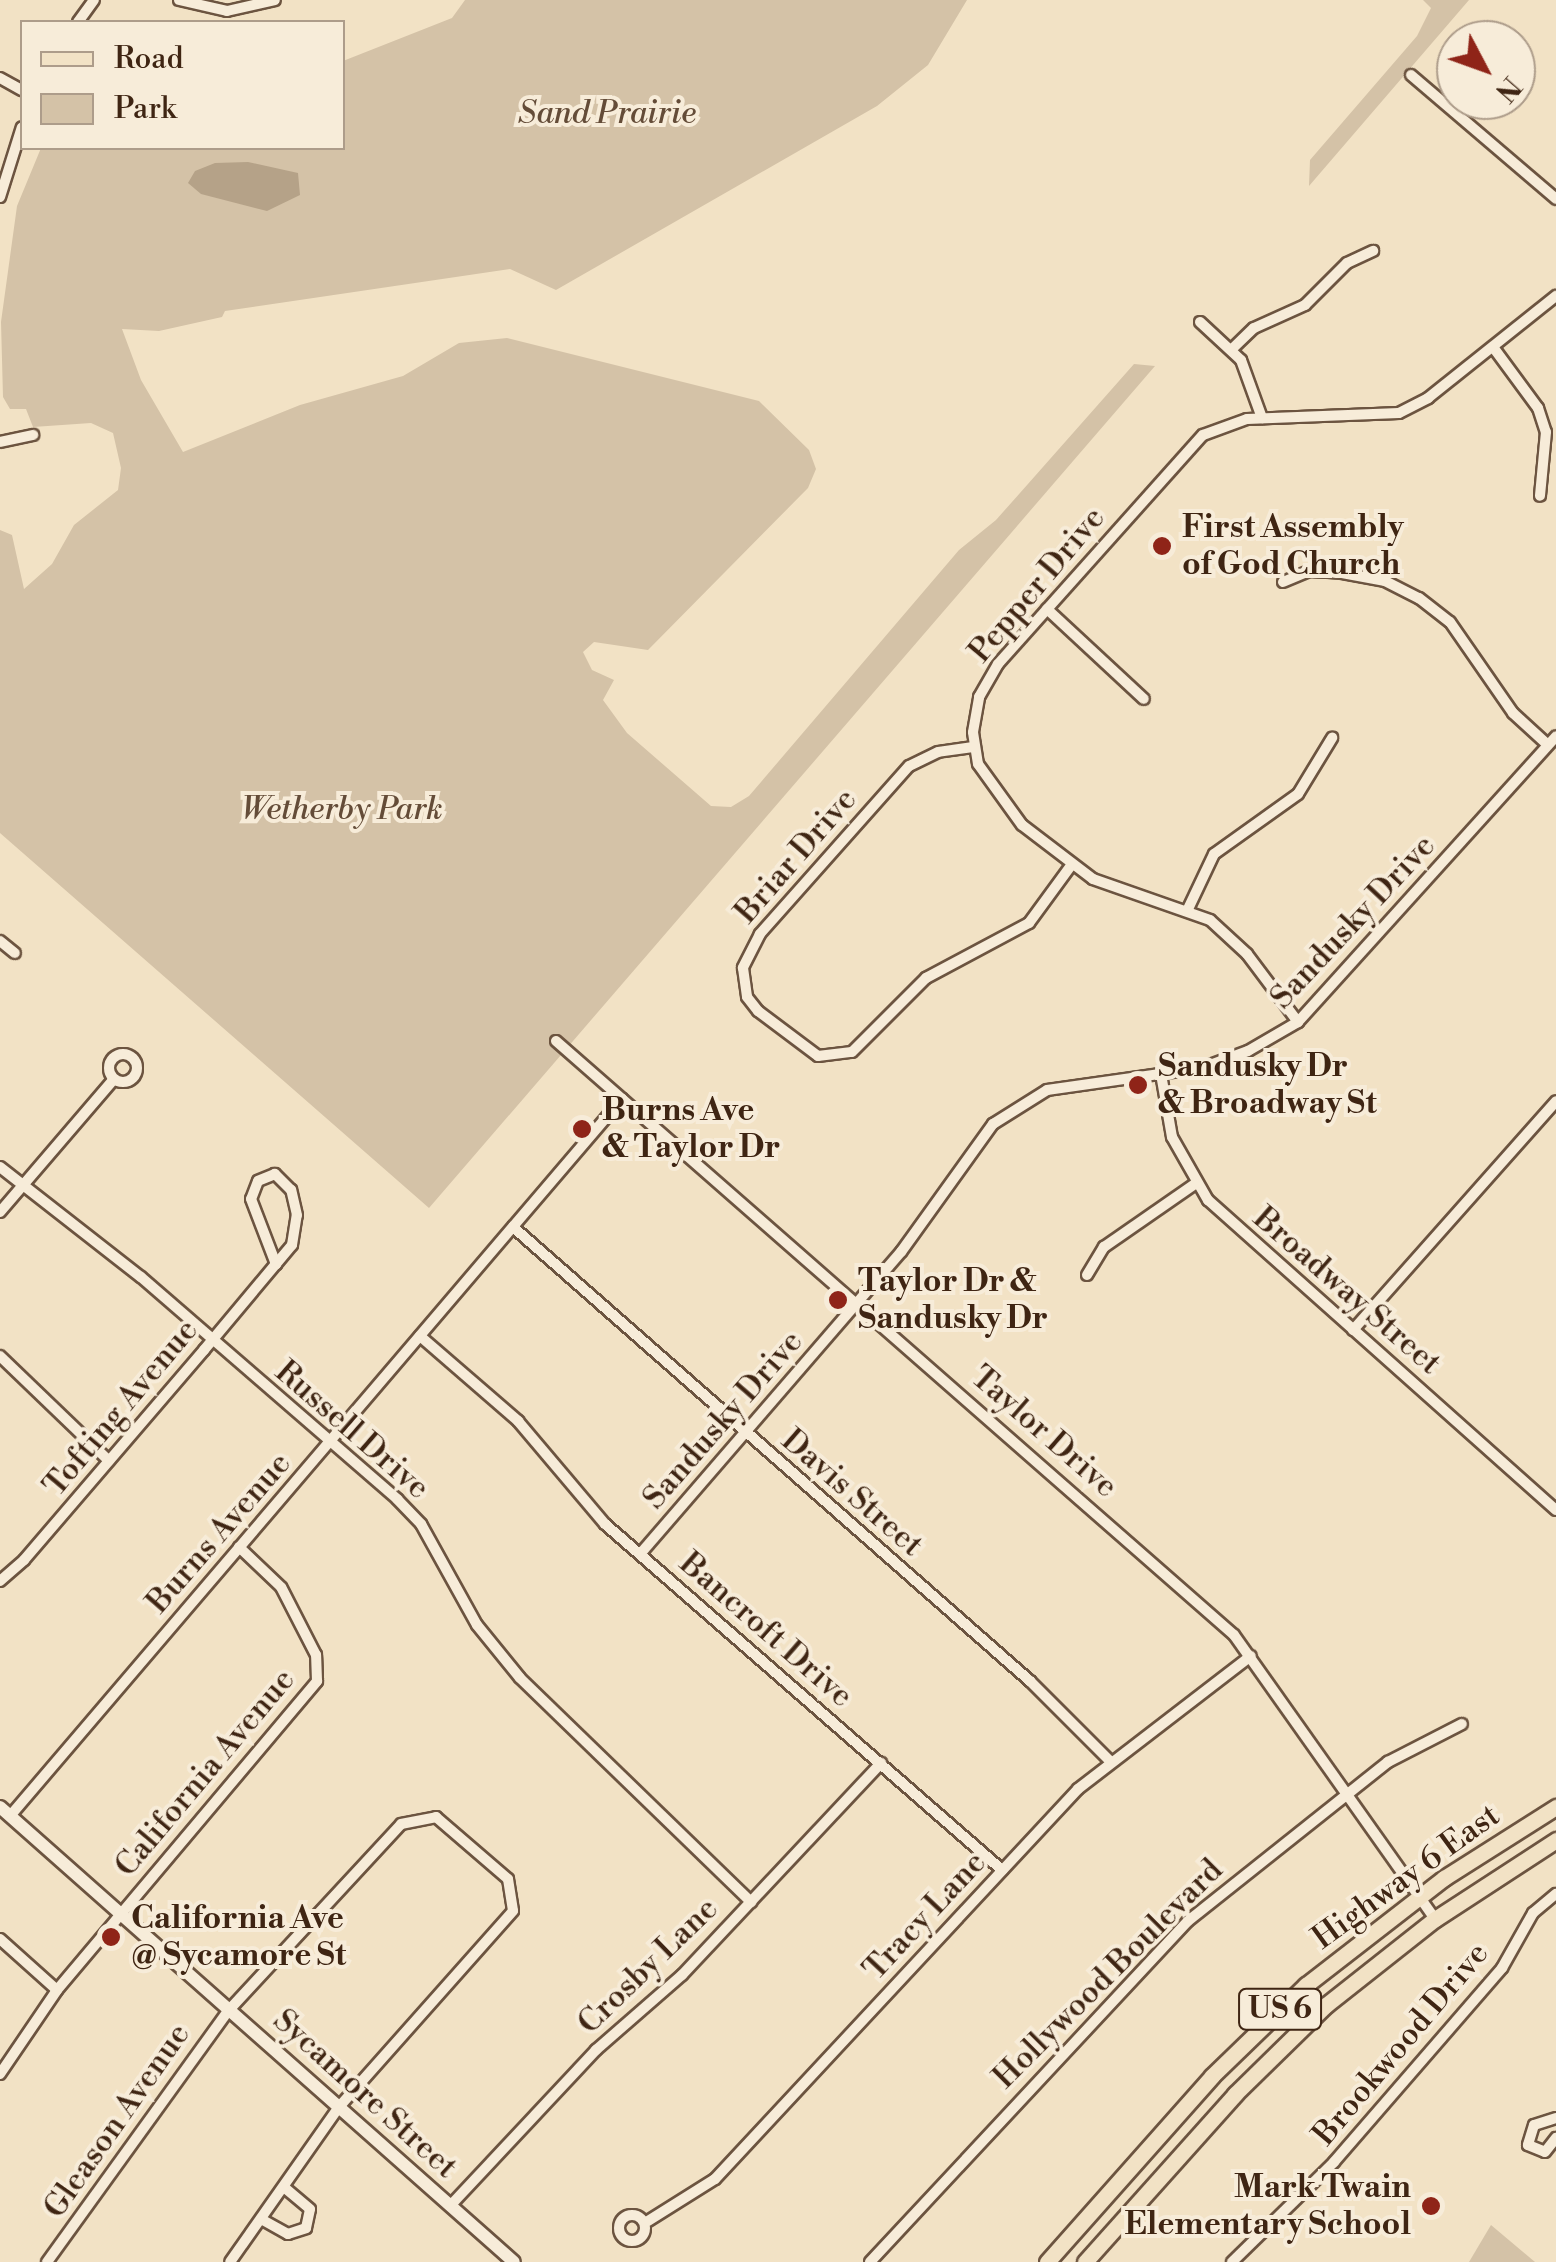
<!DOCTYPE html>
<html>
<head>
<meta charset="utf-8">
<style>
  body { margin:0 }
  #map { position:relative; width:1556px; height:2262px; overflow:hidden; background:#f2e2c5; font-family:"Libre Bodoni",serif }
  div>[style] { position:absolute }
  .green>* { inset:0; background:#d4c2a7 }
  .water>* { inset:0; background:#b5a288 }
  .roads { filter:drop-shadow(2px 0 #6c5440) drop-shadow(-2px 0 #6c5440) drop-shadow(0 2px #6c5440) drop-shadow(0 -2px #6c5440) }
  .minor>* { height:10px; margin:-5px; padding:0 5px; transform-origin:5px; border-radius:5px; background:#f7ecd9 }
  .minor>.ring { margin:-5px; padding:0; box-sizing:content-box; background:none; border:10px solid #f7ecd9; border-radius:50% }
  .tertiary>* { height:12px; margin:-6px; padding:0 6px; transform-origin:6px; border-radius:6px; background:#f7ecd9 }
  .primary>* { height:15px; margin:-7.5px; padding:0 7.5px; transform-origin:7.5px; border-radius:7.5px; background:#f2e2c5 }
  .dots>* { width:28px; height:28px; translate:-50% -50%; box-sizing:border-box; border:5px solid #f7ecd9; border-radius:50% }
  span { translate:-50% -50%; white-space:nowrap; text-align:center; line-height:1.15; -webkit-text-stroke:8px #f7ecd9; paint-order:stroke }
  .shield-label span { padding:2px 8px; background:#f7ecd9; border:2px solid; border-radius:8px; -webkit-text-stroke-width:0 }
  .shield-label { font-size:30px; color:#3f2513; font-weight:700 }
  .park-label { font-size:32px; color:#644c38; font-style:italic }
  .poi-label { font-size:32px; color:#3f2513; font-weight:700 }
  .left { translate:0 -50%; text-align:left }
  .right { translate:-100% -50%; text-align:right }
  .street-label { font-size:32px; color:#3f2513 }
  .legend { position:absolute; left:20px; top:20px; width:325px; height:130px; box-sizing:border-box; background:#f7ecd9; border:2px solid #ad9c8a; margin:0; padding:12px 18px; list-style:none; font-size:30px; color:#3f2513 }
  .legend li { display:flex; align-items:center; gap:20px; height:50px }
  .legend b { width:50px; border:2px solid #ad9c8a }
  .north { position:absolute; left:1436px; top:20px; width:100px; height:100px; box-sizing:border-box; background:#f7ecd9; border:2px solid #ad9c8a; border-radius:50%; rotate:131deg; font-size:28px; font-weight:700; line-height:40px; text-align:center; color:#3f2513 }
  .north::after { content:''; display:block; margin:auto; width:35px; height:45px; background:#8f2418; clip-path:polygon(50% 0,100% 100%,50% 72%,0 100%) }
</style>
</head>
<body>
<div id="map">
  <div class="green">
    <i style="clip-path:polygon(465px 0,967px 0,928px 65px,877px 106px,556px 290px,510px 269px,225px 311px,222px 317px,159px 331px,122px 329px,141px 380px,183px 452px,300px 405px,403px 376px,459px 343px,507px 338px,759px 401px,809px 450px,816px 469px,808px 488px,648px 650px,594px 642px,583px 652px,592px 670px,614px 680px,603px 700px,627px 733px,711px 806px,731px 807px,749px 796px,959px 550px,996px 520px,1134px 364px,1155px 366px,429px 1208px,0 833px,0 530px,12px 535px,24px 589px,52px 564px,74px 525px,118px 490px,121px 468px,113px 433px,91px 423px,33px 427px,26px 409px,10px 409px,3px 397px,1px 322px,17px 206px,41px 148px,342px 148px,343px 61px,452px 18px)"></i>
    <i style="clip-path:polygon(1423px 0,1469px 0,1309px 186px,1310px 160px,1417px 36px,1431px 8px)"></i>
    <i style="clip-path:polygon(1491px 2225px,1535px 2262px,1469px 2262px)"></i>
  </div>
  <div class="water">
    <i style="clip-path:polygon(248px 162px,298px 173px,300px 195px,267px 211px,201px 194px,188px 183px,195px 171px,215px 163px)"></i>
  </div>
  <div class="roads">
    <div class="minor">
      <i style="left:179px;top:0;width:49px;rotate:12.9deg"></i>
      <i style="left:227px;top:11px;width:49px;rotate:-12.9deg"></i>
      <i style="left:78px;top:22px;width:27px;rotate:-54deg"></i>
      <i style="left:1411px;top:75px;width:191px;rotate:40.5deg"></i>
      <i style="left:0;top:78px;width:25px;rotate:29deg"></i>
      <i style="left:0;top:197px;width:73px;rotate:-72.6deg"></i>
      <i style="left:1200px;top:322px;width:56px;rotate:42.8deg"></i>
      <i style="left:1241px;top:360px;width:62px;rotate:70.1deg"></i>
      <i style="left:1493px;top:347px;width:76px;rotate:53.6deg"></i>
      <i style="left:1538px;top:408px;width:25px;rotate:72deg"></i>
      <i style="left:1546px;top:432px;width:64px;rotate:95.4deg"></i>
      <i style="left:1232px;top:349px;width:30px;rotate:-44deg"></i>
      <i style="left:1254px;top:328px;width:56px;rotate:-24.3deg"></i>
      <i style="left:1305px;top:305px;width:59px;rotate:-45deg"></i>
      <i style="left:1347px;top:263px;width:29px;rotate:-25deg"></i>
      <i style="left:0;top:442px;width:34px;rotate:-12deg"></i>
      <i style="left:1283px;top:582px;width:28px;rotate:-23deg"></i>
      <i style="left:1309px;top:571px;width:33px;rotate:3deg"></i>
      <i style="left:1342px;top:573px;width:44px;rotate:10.5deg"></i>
      <i style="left:1385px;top:581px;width:38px;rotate:27deg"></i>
      <i style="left:1419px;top:598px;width:39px;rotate:38deg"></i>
      <i style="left:1450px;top:622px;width:111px;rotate:55.3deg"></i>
      <i style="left:1513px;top:713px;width:47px;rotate:42.4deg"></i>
      <i style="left:1047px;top:609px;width:132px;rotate:42.9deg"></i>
      <i style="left:973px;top:747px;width:35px;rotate:172deg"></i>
      <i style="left:938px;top:752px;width:32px;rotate:154deg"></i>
      <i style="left:909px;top:766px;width:225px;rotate:131.6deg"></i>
      <i style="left:760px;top:934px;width:38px;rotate:117deg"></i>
      <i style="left:743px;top:968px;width:29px;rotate:82deg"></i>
      <i style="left:747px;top:997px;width:18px;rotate:52deg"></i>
      <i style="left:758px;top:1011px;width:75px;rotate:36.9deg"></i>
      <i style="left:818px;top:1056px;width:34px;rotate:-7deg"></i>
      <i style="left:852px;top:1052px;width:105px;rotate:-45deg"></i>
      <i style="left:926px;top:978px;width:117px;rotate:-28.1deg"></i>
      <i style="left:1029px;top:923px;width:69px;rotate:-53.8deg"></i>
      <i style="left:1188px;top:909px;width:61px;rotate:-64.7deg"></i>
      <i style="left:1214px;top:854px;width:103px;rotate:-35.5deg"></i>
      <i style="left:1298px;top:794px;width:66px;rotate:-58.7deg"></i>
      <i style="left:0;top:941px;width:19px;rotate:39deg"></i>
      <i style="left:1298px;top:1022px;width:85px;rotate:-126.9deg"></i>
      <i style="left:1247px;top:954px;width:50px;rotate:-137.4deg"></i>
      <i style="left:1210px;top:920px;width:124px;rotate:-160.7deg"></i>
      <i style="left:1093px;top:879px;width:89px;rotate:-142.7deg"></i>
      <i style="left:1022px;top:825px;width:75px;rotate:-125.8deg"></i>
      <i style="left:978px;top:764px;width:32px;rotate:-99deg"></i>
      <i style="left:973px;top:732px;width:36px;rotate:-80deg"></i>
      <i style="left:979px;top:697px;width:38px;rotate:-60deg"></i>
      <i style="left:998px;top:664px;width:307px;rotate:-48.2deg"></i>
      <i style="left:1203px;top:435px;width:47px;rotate:-20deg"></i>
      <i style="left:1247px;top:419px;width:152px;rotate:-2.3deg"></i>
      <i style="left:1399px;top:413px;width:33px;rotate:-27deg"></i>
      <i style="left:1428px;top:398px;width:164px;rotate:-38.6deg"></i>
      <i style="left:556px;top:1041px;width:901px;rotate:41.22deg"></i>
      <i style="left:1234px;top:1635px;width:348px;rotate:54.7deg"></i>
      <i class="ring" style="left:109px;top:1054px;width:18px;height:18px"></i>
      <i style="left:1161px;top:1074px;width:64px;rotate:80.1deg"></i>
      <i style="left:1172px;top:1137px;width:73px;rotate:60.3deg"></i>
      <i style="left:1208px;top:1200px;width:466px;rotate:41.7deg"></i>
      <i style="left:0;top:1167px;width:179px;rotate:38deg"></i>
      <i style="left:141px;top:1277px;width:339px;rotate:40.9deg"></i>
      <i style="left:397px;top:1499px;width:35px;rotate:46deg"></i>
      <i style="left:421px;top:1524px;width:115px;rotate:61deg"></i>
      <i style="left:477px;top:1625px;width:68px;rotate:50.9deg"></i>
      <i style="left:520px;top:1678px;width:322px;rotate:44.1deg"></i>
      <i style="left:0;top:1212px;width:175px;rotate:-49.4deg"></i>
      <i style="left:513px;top:1227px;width:688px;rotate:41.29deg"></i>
      <i style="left:1030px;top:1681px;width:112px;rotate:45deg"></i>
      <i style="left:1087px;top:1275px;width:33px;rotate:-59deg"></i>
      <i style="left:1104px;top:1247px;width:111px;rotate:-34.7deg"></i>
      <i style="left:1353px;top:1330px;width:306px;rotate:-48.4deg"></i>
      <i style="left:420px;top:1336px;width:130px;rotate:40.9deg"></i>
      <i style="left:518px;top:1421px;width:135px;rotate:49.8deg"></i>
      <i style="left:605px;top:1524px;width:527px;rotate:41.07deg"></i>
      <i style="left:0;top:1356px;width:151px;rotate:43.9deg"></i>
      <i style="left:641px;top:1553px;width:398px;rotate:-49.2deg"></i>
      <i style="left:901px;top:1252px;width:158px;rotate:-54.3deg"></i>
      <i style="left:993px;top:1124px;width:64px;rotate:-32.2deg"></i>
      <i style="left:1047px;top:1090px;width:157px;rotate:-8.1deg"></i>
      <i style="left:1202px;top:1068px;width:49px;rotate:-20.3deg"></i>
      <i style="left:1248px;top:1051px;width:58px;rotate:-30.1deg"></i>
      <i style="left:1298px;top:1022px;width:385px;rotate:-47.9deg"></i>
      <i style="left:0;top:1581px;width:32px;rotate:-41deg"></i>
      <i style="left:24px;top:1560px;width:277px;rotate:-49.4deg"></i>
      <i style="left:204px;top:1350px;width:112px;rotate:-50.1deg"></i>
      <i style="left:276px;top:1264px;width:25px;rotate:-50deg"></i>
      <i style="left:292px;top:1245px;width:30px;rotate:-81deg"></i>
      <i style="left:297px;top:1215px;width:26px;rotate:-103deg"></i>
      <i style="left:291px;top:1190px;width:23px;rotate:-135deg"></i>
      <i style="left:275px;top:1174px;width:18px;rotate:158deg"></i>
      <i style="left:258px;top:1181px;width:19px;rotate:111deg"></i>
      <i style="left:251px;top:1199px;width:70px;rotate:69deg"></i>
      <i style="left:10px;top:1816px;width:943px;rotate:-49.52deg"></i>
      <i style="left:0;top:1939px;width:76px;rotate:41.8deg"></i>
      <i style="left:0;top:2074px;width:102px;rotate:-55.8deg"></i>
      <i style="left:57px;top:1990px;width:404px;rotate:-49.9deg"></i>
      <i style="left:317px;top:1681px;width:26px;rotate:-92deg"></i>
      <i style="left:316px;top:1655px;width:76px;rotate:-117.2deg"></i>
      <i style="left:281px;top:1587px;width:58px;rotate:-136.4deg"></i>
      <i style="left:1556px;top:2118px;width:23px;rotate:162deg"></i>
      <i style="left:1534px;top:2125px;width:21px;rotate:107deg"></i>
      <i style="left:1528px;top:2145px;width:18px;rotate:22deg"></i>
      <i style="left:1545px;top:2152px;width:18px;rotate:-52deg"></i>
      <i style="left:450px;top:2206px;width:214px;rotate:-46.9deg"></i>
      <i style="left:596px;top:2050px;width:114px;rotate:-41.1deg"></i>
      <i style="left:682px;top:1975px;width:291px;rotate:-46.8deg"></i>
      <i class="ring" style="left:619px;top:2215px;width:16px;height:16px"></i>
      <i style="left:261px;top:2219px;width:31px;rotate:29deg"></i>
      <i style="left:288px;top:2234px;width:19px;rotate:-18deg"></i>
      <i style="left:306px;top:2228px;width:19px;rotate:-78deg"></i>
      <i style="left:310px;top:2209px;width:34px;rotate:-140deg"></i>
      <i style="left:648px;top:2221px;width:79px;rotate:-32.1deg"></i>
      <i style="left:715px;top:2179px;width:533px;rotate:-47.05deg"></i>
      <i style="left:1078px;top:1789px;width:218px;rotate:-37.6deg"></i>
      <i style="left:47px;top:2262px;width:311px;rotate:-54.2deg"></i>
      <i style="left:229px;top:2010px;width:253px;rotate:-47.2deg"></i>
      <i style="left:401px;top:1824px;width:36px;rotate:-11deg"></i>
      <i style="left:436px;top:1817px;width:95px;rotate:40.7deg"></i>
      <i style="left:508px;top:1879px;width:32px;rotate:81deg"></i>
      <i style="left:513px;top:1911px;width:262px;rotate:131.6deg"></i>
      <i style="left:339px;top:2107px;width:189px;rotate:125.1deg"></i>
      <i style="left:870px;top:2262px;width:466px;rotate:-47deg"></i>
      <i style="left:1188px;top:1921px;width:256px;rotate:-38.5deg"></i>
      <i style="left:1388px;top:1762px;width:83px;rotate:-27.2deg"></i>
      <i style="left:1232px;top:2262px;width:143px;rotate:-44.4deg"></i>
      <i style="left:1334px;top:2162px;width:257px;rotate:-49.1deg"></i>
      <i style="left:1502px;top:1968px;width:63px;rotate:-60.6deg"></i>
      <i style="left:1533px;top:1913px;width:30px;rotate:-40deg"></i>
    </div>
    <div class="tertiary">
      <i style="left:0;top:1807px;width:686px;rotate:41.52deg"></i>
    </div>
    <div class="primary">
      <i style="left:1047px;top:2262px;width:249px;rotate:-48.4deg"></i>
      <i style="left:1212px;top:2076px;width:131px;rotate:-44.1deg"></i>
      <i style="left:1306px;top:1985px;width:175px;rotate:-37.8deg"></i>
      <i style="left:1444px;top:1878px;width:133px;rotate:-32.4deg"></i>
      <i style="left:1085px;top:2262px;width:225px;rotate:-48.2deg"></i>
      <i style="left:1235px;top:2094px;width:127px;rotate:-44.4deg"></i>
      <i style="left:1326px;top:2005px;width:139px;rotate:-38.3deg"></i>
      <i style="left:1435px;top:1919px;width:145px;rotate:-33.1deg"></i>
    </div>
  </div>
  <div class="dots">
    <i style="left:1162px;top:546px;background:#8f2418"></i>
    <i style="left:1138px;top:1085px;background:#8f2418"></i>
    <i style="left:582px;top:1129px;background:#8f2418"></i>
    <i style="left:838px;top:1300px;background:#8f2418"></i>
    <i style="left:111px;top:1937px;background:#8f2418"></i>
    <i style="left:1431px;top:2206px;background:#8f2418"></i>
  </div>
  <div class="shield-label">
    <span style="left:1280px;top:2009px">US 6</span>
  </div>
  <div class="park-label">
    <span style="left:607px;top:113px">Sand Prairie</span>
    <span style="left:342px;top:809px">Wetherby Park</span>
  </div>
  <div class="poi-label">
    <span class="left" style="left:1182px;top:546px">First Assembly<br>of God Church</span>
    <span class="left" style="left:1158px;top:1085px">Sandusky Dr<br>&amp; Broadway St</span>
    <span class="left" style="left:602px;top:1129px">Burns Ave<br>&amp; Taylor Dr</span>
    <span class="left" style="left:858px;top:1300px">Taylor Dr &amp;<br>Sandusky Dr</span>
    <span class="left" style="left:131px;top:1937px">California Ave<br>@ Sycamore St</span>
    <span class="right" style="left:1411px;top:2206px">Mark Twain<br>Elementary School</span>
  </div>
  <div class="street-label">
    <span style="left:1037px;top:585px;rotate:-50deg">Pepper Drive</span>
    <span style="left:796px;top:856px;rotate:-49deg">Briar Drive</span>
    <span style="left:1353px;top:922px;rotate:-47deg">Sandusky Drive</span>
    <span style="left:1347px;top:1291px;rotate:41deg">Broadway Street</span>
    <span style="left:121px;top:1408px;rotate:-50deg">Tofting Avenue</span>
    <span style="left:723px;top:1420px;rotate:-49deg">Sandusky Drive</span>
    <span style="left:352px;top:1430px;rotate:41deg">Russell Drive</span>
    <span style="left:1044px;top:1432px;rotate:41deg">Taylor Drive</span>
    <span style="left:852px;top:1493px;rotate:41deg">Davis Street</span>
    <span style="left:219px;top:1533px;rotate:-49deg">Burns Avenue</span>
    <span style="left:766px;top:1630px;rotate:41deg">Bancroft Drive</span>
    <span style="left:205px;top:1773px;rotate:-50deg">California Avenue</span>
    <span style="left:1406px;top:1877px;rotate:-36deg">Highway 6 East</span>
    <span style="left:925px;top:1916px;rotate:-47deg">Tracy Lane</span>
    <span style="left:648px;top:1966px;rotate:-44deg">Crosby Lane</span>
    <span style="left:1108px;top:1974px;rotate:-45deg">Hollywood Boulevard</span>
    <span style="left:1401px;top:2044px;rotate:-50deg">Brookwood Drive</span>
    <span style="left:365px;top:2094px;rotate:42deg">Sycamore Street</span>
    <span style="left:117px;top:2121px;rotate:-55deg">Gleason Avenue</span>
  </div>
  <ul class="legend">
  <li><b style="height:12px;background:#f2e2c5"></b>Road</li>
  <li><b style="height:28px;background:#d4c2a7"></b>Park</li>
  </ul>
  <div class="north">N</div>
</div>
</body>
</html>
